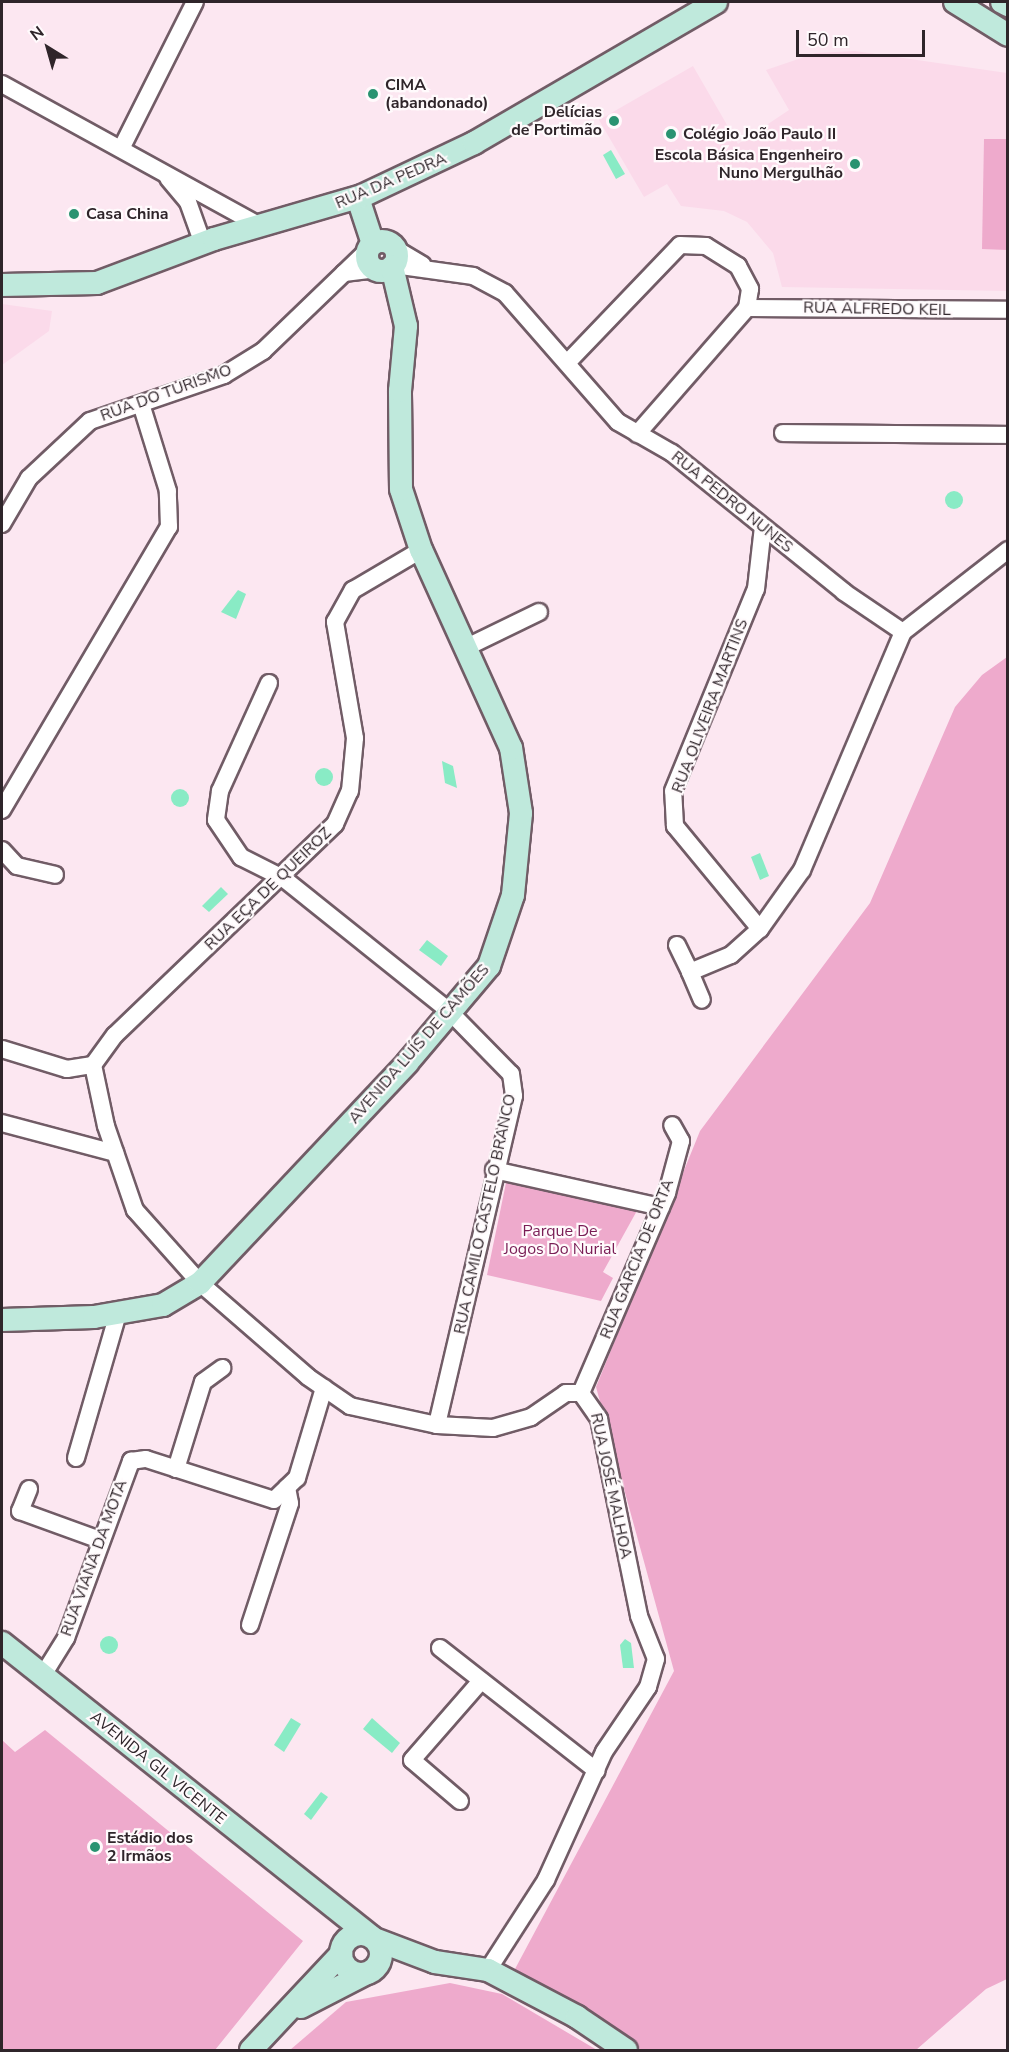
<!DOCTYPE html>
<html>
<head>
<meta charset="utf-8">
<style>
  body { margin:0 }
  #map { position:relative; width:1009px; height:2052px; overflow:hidden; background:#fce7f1; font-family:"Nunito Sans",sans-serif }
  div>[style] { position:absolute }
  .built>* { inset:0; background:#fbdaea }
  .green>* { inset:0; background:#eac }
  .water>* { inset:0; background:#89ebc5 }
  .round { border-radius:50% }
  .roads { filter:drop-shadow(2px 0 #715c66) drop-shadow(-2px 0 #715c66) drop-shadow(0 2px #715c66) drop-shadow(0 -2px #715c66) }
  .street>* { height:16px; margin:-8px; padding:0 8px; transform-origin:8px; border-radius:8px; background:#fff }
  .secondary>* { height:22px; margin:-11px; padding:0 11px; transform-origin:11px; border-radius:11px; background:#bfe9dc }
  .secondary>.ring { margin:-11px; padding:0; box-sizing:content-box; background:none; border:22px solid #bfe9dc; border-radius:50% }
  .dots>* { width:16px; height:16px; translate:-50% -50%; box-sizing:border-box; border:3px solid #fffafc; border-radius:50% }
  span { translate:-50% -50%; white-space:nowrap; text-align:center; line-height:1.15; -webkit-text-stroke:4.5px #fffafc; paint-order:stroke }
  .poi-label { font-size:16px; color:#2f252a; font-weight:700 }
  .left { translate:0 -50%; text-align:left }
  .right { translate:-100% -50%; text-align:right }
  .street-label { font-size:16px; color:#2f252a }
  .park-label { font-size:16px; color:#791d55 }
  .frame { position:absolute; inset:0; border:3px solid #2f252a; pointer-events:none }
  .north { position:absolute; left:18px; top:18px; width:60px; height:60px; -webkit-text-stroke:4px #fffafc; paint-order:stroke; rotate:323deg; font-size:16px; font-weight:700; line-height:24px; text-align:center; color:#2f252a }
  .north::after { content:''; display:block; margin:auto; width:21px; height:27px; background:#2f252a; clip-path:polygon(50% 0,100% 100%,50% 72%,0 100%) }
  .scale { position:absolute; left:796px; top:30px; width:129px; height:27px; box-sizing:border-box; border:3px solid #2f252a; border-top:0; padding-left:8px; font-size:18px; line-height:21px; white-space:nowrap; color:#2f252a; -webkit-text-stroke:4px #fffafc; paint-order:stroke }
</style>
</head>
<body>
<div id="map">
  <div class="built">
    <i style="clip-path:polygon(855px 51px,1007px 73px,1007px 291px,782px 287px,773px 253px,747px 222px,724px 211px,681px 206px,667px 184px,644px 197px,599px 120px,693px 66px,738px 144px,789px 110px,766px 70px,816px 53px)"></i>
    <i style="clip-path:polygon(2px 304px,52px 311px,49px 331px,2px 365px)"></i>
  </div>
  <div class="green">
    <i style="clip-path:polygon(984px 139px,1007px 139px,1007px 250px,982px 249px)"></i>
    <i style="clip-path:polygon(1007px 657px,1007px 1979px,986px 1989px,916px 2050px,642px 2050px,515px 1969px,674px 1671px,596px 1387px,700px 1131px,870px 903px,955px 707px,982px 675px)"></i>
    <i style="clip-path:polygon(507px 1178px,639px 1207px,603px 1272px,613px 1278px,601px 1301px,487px 1275px)"></i>
    <i style="clip-path:polygon(45px 1730px,303px 1941px,215px 2050px,2px 2050px,2px 1740px,15px 1752px)"></i>
    <i style="clip-path:polygon(450px 1983px,502px 1994px,597px 2050px,290px 2050px,346px 2002px)"></i>
  </div>
  <div class="water">
    <i style="clip-path:polygon(611px 150px,625px 174px,616px 179px,603px 155px)"></i>
    <i class="round" style="left:945px;top:491px;width:18px;height:18px"></i>
    <i style="clip-path:polygon(238px 590px,246px 594px,236px 619px,221px 612px)"></i>
    <i style="clip-path:polygon(442px 761px,453px 766px,457px 788px,445px 783px)"></i>
    <i class="round" style="left:315px;top:768px;width:18px;height:18px"></i>
    <i class="round" style="left:171px;top:789px;width:18px;height:18px"></i>
    <i style="clip-path:polygon(760px 853px,769px 876px,760px 880px,751px 857px)"></i>
    <i style="clip-path:polygon(221px 887px,228px 894px,209px 912px,202px 906px)"></i>
    <i style="clip-path:polygon(427px 940px,448px 956px,441px 966px,419px 950px)"></i>
    <i class="round" style="left:100px;top:1636px;width:18px;height:18px"></i>
    <i style="clip-path:polygon(625px 1639px,631px 1643px,634px 1668px,623px 1668px,620px 1645px)"></i>
    <i style="clip-path:polygon(291px 1718px,301px 1724px,284px 1752px,274px 1745px)"></i>
    <i style="clip-path:polygon(372px 1718px,400px 1743px,392px 1753px,363px 1729px)"></i>
    <i style="clip-path:polygon(321px 1792px,328px 1797px,311px 1820px,304px 1814px)"></i>
  </div>
  <div class="roads">
    <div class="street">
      <i style="left:2px;top:84px;width:292px;rotate:28.8deg"></i>
      <i style="left:122px;top:147px;width:162px;rotate:-63.3deg"></i>
      <i style="left:168px;top:178px;width:31px;rotate:50deg"></i>
      <i style="left:188px;top:202px;width:45px;rotate:70.3deg"></i>
      <i style="left:396px;top:249px;width:31px;rotate:31deg"></i>
      <i style="left:394px;top:265px;width:80px;rotate:7.9deg"></i>
      <i style="left:473px;top:276px;width:36px;rotate:28deg"></i>
      <i style="left:505px;top:293px;width:171px;rotate:48.8deg"></i>
      <i style="left:618px;top:422px;width:62px;rotate:29.9deg"></i>
      <i style="left:672px;top:453px;width:221px;rotate:38.9deg"></i>
      <i style="left:844px;top:592px;width:71px;rotate:34.1deg"></i>
      <i style="left:344px;top:273px;width:31px;rotate:-7deg"></i>
      <i style="left:747px;top:308px;width:261px;rotate:0.4deg"></i>
      <i style="left:567px;top:363px;width:163px;rotate:-46.2deg"></i>
      <i style="left:680px;top:245px;width:26px;rotate:2deg"></i>
      <i style="left:706px;top:246px;width:38px;rotate:32deg"></i>
      <i style="left:738px;top:266px;width:26px;rotate:62deg"></i>
      <i style="left:750px;top:289px;width:19px;rotate:99deg"></i>
      <i style="left:747px;top:308px;width:167px;rotate:131.1deg"></i>
      <i style="left:783px;top:433px;width:225px;rotate:0.5deg"></i>
      <i style="left:2px;top:524px;width:53px;rotate:-59.6deg"></i>
      <i style="left:29px;top:478px;width:83px;rotate:-43.1deg"></i>
      <i style="left:90px;top:421px;width:142px;rotate:-18.9deg"></i>
      <i style="left:224px;top:375px;width:46px;rotate:-31.6deg"></i>
      <i style="left:263px;top:351px;width:146px;rotate:-43.9deg"></i>
      <i style="left:467px;top:647px;width:80px;rotate:-25.9deg"></i>
      <i style="left:269px;top:683px;width:119px;rotate:114.4deg"></i>
      <i style="left:220px;top:791px;width:29px;rotate:98deg"></i>
      <i style="left:216px;top:820px;width:45px;rotate:56deg"></i>
      <i style="left:241px;top:857px;width:47px;rotate:26.6deg"></i>
      <i style="left:283px;top:878px;width:214px;rotate:38.7deg"></i>
      <i style="left:450px;top:1012px;width:87px;rotate:45.5deg"></i>
      <i style="left:511px;top:1074px;width:22px;rotate:82deg"></i>
      <i style="left:514px;top:1096px;width:338px;rotate:103.2deg"></i>
      <i style="left:2px;top:810px;width:329px;rotate:-59.5deg"></i>
      <i style="left:169px;top:527px;width:36px;rotate:-92deg"></i>
      <i style="left:168px;top:491px;width:91px;rotate:-107.2deg"></i>
      <i style="left:2px;top:850px;width:22px;rotate:47deg"></i>
      <i style="left:17px;top:866px;width:39px;rotate:13deg"></i>
      <i style="left:760px;top:929px;width:134px;rotate:-129.5deg"></i>
      <i style="left:675px;top:826px;width:35px;rotate:-93deg"></i>
      <i style="left:673px;top:791px;width:218px;rotate:-67.7deg"></i>
      <i style="left:756px;top:589px;width:62px;rotate:-83.6deg"></i>
      <i style="left:677px;top:945px;width:30px;rotate:64deg"></i>
      <i style="left:690px;top:972px;width:44px;rotate:-22.5deg"></i>
      <i style="left:731px;top:955px;width:39px;rotate:-42deg"></i>
      <i style="left:760px;top:929px;width:72px;rotate:-54.6deg"></i>
      <i style="left:802px;top:870px;width:259px;rotate:-67deg"></i>
      <i style="left:903px;top:632px;width:133px;rotate:-38deg"></i>
      <i style="left:690px;top:972px;width:30px;rotate:67deg"></i>
      <i style="left:2px;top:1049px;width:68px;rotate:17.1deg"></i>
      <i style="left:67px;top:1069px;width:26px;rotate:-9deg"></i>
      <i style="left:93px;top:1065px;width:37px;rotate:-54deg"></i>
      <i style="left:115px;top:1035px;width:305px;rotate:-43.8deg"></i>
      <i style="left:335px;top:824px;width:36px;rotate:-66deg"></i>
      <i style="left:350px;top:791px;width:53px;rotate:-84.6deg"></i>
      <i style="left:355px;top:738px;width:118px;rotate:-99.8deg"></i>
      <i style="left:335px;top:622px;width:37px;rotate:-61deg"></i>
      <i style="left:353px;top:590px;width:79px;rotate:-30.5deg"></i>
      <i style="left:93px;top:1065px;width:62px;rotate:78deg"></i>
      <i style="left:106px;top:1126px;width:89px;rotate:71deg"></i>
      <i style="left:135px;top:1210px;width:98px;rotate:48.3deg"></i>
      <i style="left:200px;top:1283px;width:143px;rotate:41deg"></i>
      <i style="left:308px;top:1377px;width:51px;rotate:34.6deg"></i>
      <i style="left:350px;top:1406px;width:89px;rotate:12.3deg"></i>
      <i style="left:437px;top:1425px;width:56px;rotate:3.1deg"></i>
      <i style="left:493px;top:1428px;width:40px;rotate:-16deg"></i>
      <i style="left:531px;top:1417px;width:42px;rotate:-34.4deg"></i>
      <i style="left:566px;top:1393px;width:15px"></i>
      <i style="left:581px;top:1393px;width:32px;rotate:55deg"></i>
      <i style="left:599px;top:1419px;width:201px;rotate:78.5deg"></i>
      <i style="left:639px;top:1616px;width:46px;rotate:68.4deg"></i>
      <i style="left:656px;top:1659px;width:29px;rotate:106deg"></i>
      <i style="left:648px;top:1687px;width:78px;rotate:124.1deg"></i>
      <i style="left:604px;top:1752px;width:141px;rotate:114.4deg"></i>
      <i style="left:546px;top:1880px;width:107px;rotate:122.8deg"></i>
      <i style="left:2px;top:1123px;width:117px;rotate:14.9deg"></i>
      <i style="left:494px;top:1170px;width:171px;rotate:12.5deg"></i>
      <i style="left:581px;top:1393px;width:218px;rotate:-66.7deg"></i>
      <i style="left:667px;top:1193px;width:54px;rotate:-74.9deg"></i>
      <i style="left:681px;top:1141px;width:18px;rotate:-119deg"></i>
      <i style="left:76px;top:1458px;width:151px;rotate:-73.8deg"></i>
      <i style="left:176px;top:1469px;width:91px;rotate:-72.8deg"></i>
      <i style="left:203px;top:1382px;width:24px;rotate:-36deg"></i>
      <i style="left:29px;top:1489px;width:24px;rotate:112deg"></i>
      <i style="left:20px;top:1511px;width:85px;rotate:19.9deg"></i>
      <i style="left:250px;top:1625px;width:128px;rotate:-71.8deg"></i>
      <i style="left:290px;top:1503px;width:16px;rotate:-101deg"></i>
      <i style="left:440px;top:1648px;width:199px;rotate:38.1deg"></i>
      <i style="left:43px;top:1675px;width:44px;rotate:-58.1deg"></i>
      <i style="left:66px;top:1638px;width:189px;rotate:-69.8deg"></i>
      <i style="left:131px;top:1461px;width:15px;rotate:-8deg"></i>
      <i style="left:146px;top:1459px;width:134px;rotate:17.8deg"></i>
      <i style="left:274px;top:1500px;width:32px;rotate:-44deg"></i>
      <i style="left:297px;top:1478px;width:94px;rotate:-73.3deg"></i>
      <i style="left:460px;top:1801px;width:63px;rotate:-139.5deg"></i>
      <i style="left:412px;top:1760px;width:105px;rotate:-48.9deg"></i>
    </div>
    <div class="secondary">
      <i style="left:955px;top:2px;width:62px;rotate:31.9deg"></i>
      <i style="left:1002px;top:2px;width:7px;rotate:27deg"></i>
      <i style="left:358px;top:198px;width:48px;rotate:71.9deg"></i>
      <i class="ring" style="left:367px;top:241px;width:8px;height:8px"></i>
      <i style="left:2px;top:285px;width:95px;rotate:-1.2deg"></i>
      <i style="left:97px;top:283px;width:125px;rotate:-20.6deg"></i>
      <i style="left:214px;top:239px;width:154px;rotate:-16.2deg"></i>
      <i style="left:362px;top:196px;width:124px;rotate:-25.3deg"></i>
      <i style="left:474px;top:143px;width:280px;rotate:-30.2deg"></i>
      <i style="left:2px;top:1320px;width:92px;rotate:-1.9deg"></i>
      <i style="left:94px;top:1317px;width:70px;rotate:-9.9deg"></i>
      <i style="left:163px;top:1305px;width:43px;rotate:-30.7deg"></i>
      <i style="left:200px;top:1283px;width:302px;rotate:-46.7deg"></i>
      <i style="left:407px;top:1063px;width:127px;rotate:-49.8deg"></i>
      <i style="left:489px;top:966px;width:75px;rotate:-71.3deg"></i>
      <i style="left:513px;top:895px;width:82px;rotate:-84.4deg"></i>
      <i style="left:521px;top:813px;width:66px;rotate:-98.7deg"></i>
      <i style="left:511px;top:748px;width:217px;rotate:-114.4deg"></i>
      <i style="left:421px;top:550px;width:64px;rotate:-108.2deg"></i>
      <i style="left:401px;top:489px;width:98px;rotate:-90.6deg"></i>
      <i style="left:400px;top:391px;width:65px;rotate:-84.7deg"></i>
      <i style="left:406px;top:326px;width:61px;rotate:-103.3deg"></i>
      <i style="left:2px;top:1643px;width:470px;rotate:38.5deg"></i>
      <i class="ring" style="left:341px;top:1934px;width:18px;height:18px"></i>
      <i style="left:377px;top:1940px;width:62px;rotate:20.8deg"></i>
      <i style="left:435px;top:1962px;width:54px;rotate:8.6deg"></i>
      <i style="left:488px;top:1970px;width:101px;rotate:27.8deg"></i>
      <i style="left:577px;top:2017px;width:59px;rotate:34deg"></i>
      <i style="left:301px;top:2007px;width:72px;rotate:-27.3deg"></i>
      <i style="left:251px;top:2050px;width:132px;rotate:-46.8deg"></i>
    </div>
  </div>
  <div class="dots">
    <i style="left:373px;top:94px;background:#2a9371"></i>
    <i style="left:614px;top:121px;background:#2a9371"></i>
    <i style="left:671px;top:134px;background:#2a9371"></i>
    <i style="left:855px;top:164px;background:#2a9371"></i>
    <i style="left:74px;top:214px;background:#2a9371"></i>
    <i style="left:95px;top:1847px;background:#2a9371"></i>
  </div>
  <div class="poi-label">
    <span class="left" style="left:385px;top:94px">CIMA<br>(abandonado)</span>
    <span class="right" style="left:602px;top:121px">Delícias<br>de Portimão</span>
    <span class="left" style="left:683px;top:134px">Colégio João Paulo II</span>
    <span class="right" style="left:843px;top:164px">Escola Básica Engenheiro<br>Nuno Mergulhão</span>
    <span class="left" style="left:86px;top:214px">Casa China</span>
    <span class="left" style="left:107px;top:1847px">Estádio dos<br>2 Irmãos</span>
  </div>
  <div class="street-label">
    <span style="left:391px;top:181px;rotate:-23deg">RUA DA PEDRA</span>
    <span style="left:877px;top:309px;rotate:1deg">RUA ALFREDO KEIL</span>
    <span style="left:166px;top:393px;rotate:-20deg">RUA DO TURISMO</span>
    <span style="left:732px;top:502px;rotate:39deg">RUA PEDRO NUNES</span>
    <span style="left:710px;top:706px;rotate:-69deg">RUA OLIVEIRA MARTINS</span>
    <span style="left:268px;top:889px;rotate:-44deg">RUA EÇA DE QUEIROZ</span>
    <span style="left:419px;top:1044px;rotate:-49deg">AVENIDA LUÍS DE CAMÕES</span>
    <span style="left:485px;top:1214px;rotate:-78deg">RUA CAMILO CASTELO BRANCO</span>
    <span style="left:637px;top:1259px;rotate:-68deg">RUA GARCIA DE ORTA</span>
    <span style="left:611px;top:1486px;rotate:78deg">RUA JOSÉ MALHOA</span>
    <span style="left:94px;top:1558px;rotate:-70deg">RUA VIANA DA MOTA</span>
    <span style="left:158px;top:1768px;rotate:39deg">AVENIDA GIL VICENTE</span>
  </div>
  <div class="park-label">
    <span style="left:560px;top:1240px">Parque De<br>Jogos Do Nurial</span>
  </div>
  <div class="frame"></div>
  <div class="north">N</div>
  <div class="scale">50 m</div>
</div>
</body>
</html>
